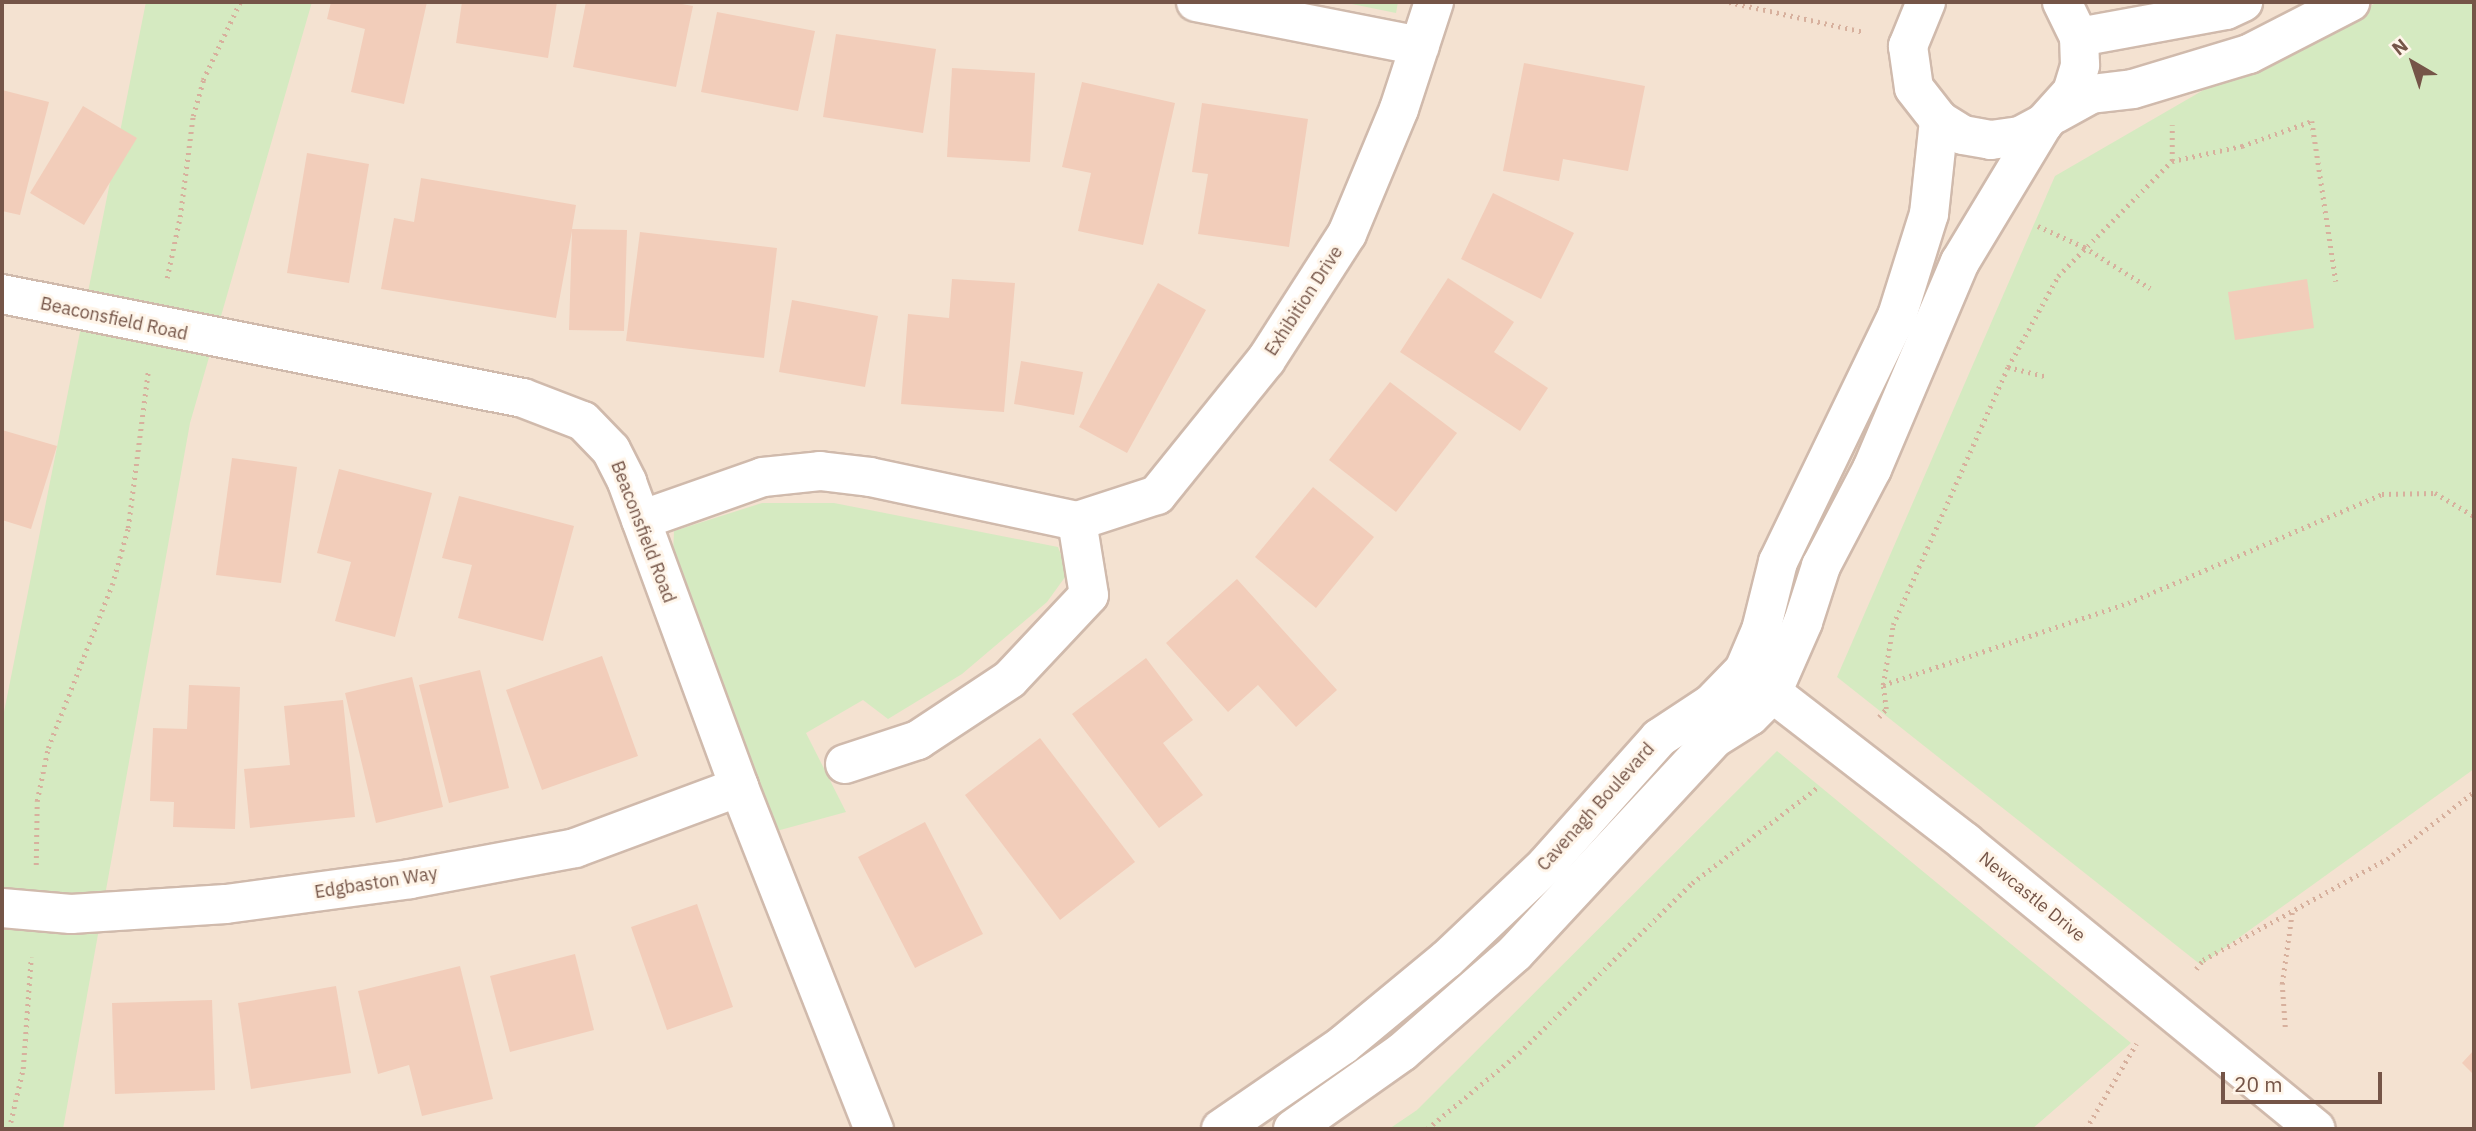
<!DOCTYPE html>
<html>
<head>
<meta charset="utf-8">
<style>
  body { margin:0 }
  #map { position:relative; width:2476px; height:1131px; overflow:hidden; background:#fdf1e3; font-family:"IBM Plex Sans",sans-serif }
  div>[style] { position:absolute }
  .residential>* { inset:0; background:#f4e2d1 }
  .green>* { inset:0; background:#d5eac1 }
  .building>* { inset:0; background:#f2cdba }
  .path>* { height:4.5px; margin-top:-2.25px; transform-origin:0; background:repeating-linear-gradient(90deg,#d7b09d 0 2px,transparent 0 7px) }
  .roads { filter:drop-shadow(2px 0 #d0baac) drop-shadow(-2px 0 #d0baac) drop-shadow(0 2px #d0baac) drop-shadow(0 -2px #d0baac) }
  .minor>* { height:38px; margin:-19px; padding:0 19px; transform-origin:19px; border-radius:19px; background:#fff }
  span { translate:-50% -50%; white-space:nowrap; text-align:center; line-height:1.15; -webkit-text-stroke:6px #fff5e9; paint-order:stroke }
  .street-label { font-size:18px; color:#755548 }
  .frame { position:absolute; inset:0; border:4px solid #755548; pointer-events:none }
  .north { position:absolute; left:2378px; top:28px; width:70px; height:70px; -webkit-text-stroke:5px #fff5e9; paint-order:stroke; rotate:321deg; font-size:19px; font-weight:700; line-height:28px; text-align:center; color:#755548 }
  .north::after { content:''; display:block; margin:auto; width:24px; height:32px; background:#755548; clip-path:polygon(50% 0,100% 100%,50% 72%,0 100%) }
  .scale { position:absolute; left:2221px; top:1072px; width:161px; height:32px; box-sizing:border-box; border:4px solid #755548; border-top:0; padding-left:9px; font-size:21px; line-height:24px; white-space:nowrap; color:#755548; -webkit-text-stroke:5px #fff5e9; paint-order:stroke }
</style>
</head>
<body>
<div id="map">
  <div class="residential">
    <i style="clip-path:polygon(2px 2px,2474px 2px,2474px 1129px,2px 1129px)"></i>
  </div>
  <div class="green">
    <i style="clip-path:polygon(146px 2px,312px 2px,190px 423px,63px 1129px,2px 1129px,2px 722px)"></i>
    <i style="clip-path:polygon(1342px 2px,1398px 2px,1396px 13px)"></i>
    <i style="clip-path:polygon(2378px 2px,2474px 2px,2474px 769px,2201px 965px,1837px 677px,2055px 176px,2207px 88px)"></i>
    <i style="clip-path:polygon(762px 503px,834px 503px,1058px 547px,1068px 573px,1047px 602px,962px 674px,888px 719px,863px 700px,806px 733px,846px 812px,773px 832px,672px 574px,674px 531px)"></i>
    <i style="clip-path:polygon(1777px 751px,2131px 1043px,2032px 1129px,1389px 1129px,1417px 1110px)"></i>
  </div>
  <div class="building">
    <i style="clip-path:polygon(331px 2px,427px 2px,404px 104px,351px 92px,365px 29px,327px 19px)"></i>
    <i style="clip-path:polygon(462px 2px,557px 2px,548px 58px,456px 43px)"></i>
    <i style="clip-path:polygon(586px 2px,671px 2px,693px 6px,676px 87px,573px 67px)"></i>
    <i style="clip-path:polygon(717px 12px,815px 31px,798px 111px,701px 92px)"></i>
    <i style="clip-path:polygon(836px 34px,936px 49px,923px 133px,823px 117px)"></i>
    <i style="clip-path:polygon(1524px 63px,1645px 86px,1628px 171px,1563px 159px,1559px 181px,1503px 171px)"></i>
    <i style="clip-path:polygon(952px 68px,1035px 73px,1030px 162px,947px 157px)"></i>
    <i style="clip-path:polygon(1082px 82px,1175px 103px,1143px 245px,1078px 231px,1091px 173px,1062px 167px)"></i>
    <i style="clip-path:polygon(2px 90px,49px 102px,20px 215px,2px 211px)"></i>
    <i style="clip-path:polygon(1202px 103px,1308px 119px,1289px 247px,1198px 234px,1208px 174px,1192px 172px)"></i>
    <i style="clip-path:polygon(83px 106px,137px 138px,84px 225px,30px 193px)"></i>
    <i style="clip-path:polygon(307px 153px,369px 164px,349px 283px,287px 273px)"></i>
    <i style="clip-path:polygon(421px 178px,576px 205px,572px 229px,627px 230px,624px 331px,569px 330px,572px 231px,556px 318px,381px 289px,394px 218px,414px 222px)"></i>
    <i style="clip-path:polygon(1493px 193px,1574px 233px,1541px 299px,1461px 259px)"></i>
    <i style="clip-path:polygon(640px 232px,777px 248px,764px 358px,626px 341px)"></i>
    <i style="clip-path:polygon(1448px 278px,1514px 322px,1494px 352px,1548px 388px,1520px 431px,1400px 352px)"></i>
    <i style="clip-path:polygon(952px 279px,1015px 283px,1004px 412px,901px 404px,908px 314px,949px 318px)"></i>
    <i style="clip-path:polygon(2307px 279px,2314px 328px,2235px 340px,2228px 292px)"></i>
    <i style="clip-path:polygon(1158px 283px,1206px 310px,1127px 453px,1079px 427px)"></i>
    <i style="clip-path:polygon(792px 300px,878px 316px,865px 387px,779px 372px)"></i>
    <i style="clip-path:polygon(1021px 361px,1083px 372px,1074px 415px,1014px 404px)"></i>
    <i style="clip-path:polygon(1390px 382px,1457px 433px,1396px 512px,1329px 460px)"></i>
    <i style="clip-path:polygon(2px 430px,57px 446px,31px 529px,2px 520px)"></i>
    <i style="clip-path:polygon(232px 458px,297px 467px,281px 583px,216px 575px)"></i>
    <i style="clip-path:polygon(339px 469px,432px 493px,395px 637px,335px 621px,351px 562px,317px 553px)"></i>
    <i style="clip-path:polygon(1313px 487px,1374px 537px,1316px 608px,1255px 557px)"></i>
    <i style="clip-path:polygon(459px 496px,574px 526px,543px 641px,458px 618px,472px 565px,442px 558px)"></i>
    <i style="clip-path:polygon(1237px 579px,1337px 690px,1296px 727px,1258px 685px,1228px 712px,1166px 643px)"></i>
    <i style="clip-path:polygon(602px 656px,638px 756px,542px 790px,506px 690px)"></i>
    <i style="clip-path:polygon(1146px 658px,1193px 720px,1163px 743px,1203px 795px,1159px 828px,1072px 714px)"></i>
    <i style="clip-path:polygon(480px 670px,509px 788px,449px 803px,419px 685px)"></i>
    <i style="clip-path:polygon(412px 677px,443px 807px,376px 823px,345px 693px)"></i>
    <i style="clip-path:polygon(189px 685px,240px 687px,235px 829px,173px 827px,174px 802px,150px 801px,153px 728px,187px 729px)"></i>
    <i style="clip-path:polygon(343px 700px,355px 817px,250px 828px,244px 769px,290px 765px,284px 706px)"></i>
    <i style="clip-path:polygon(1040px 738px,1135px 862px,1060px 920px,965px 795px)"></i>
    <i style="clip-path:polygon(925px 822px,983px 934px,915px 968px,858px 857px)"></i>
    <i style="clip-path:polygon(697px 904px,733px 1007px,667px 1030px,631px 927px)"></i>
    <i style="clip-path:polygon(575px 954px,594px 1030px,510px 1052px,490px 976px)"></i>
    <i style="clip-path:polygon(460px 966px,493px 1099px,422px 1116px,409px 1065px,378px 1074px,358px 991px)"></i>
    <i style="clip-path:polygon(336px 986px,351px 1073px,251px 1089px,238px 1003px)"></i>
    <i style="clip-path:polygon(212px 1000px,215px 1090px,115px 1094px,112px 1003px)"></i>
    <i style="clip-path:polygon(2474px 1050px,2474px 1075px,2462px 1063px)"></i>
  </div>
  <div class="path">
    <i style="left:1729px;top:2px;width:138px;rotate:12.5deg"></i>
    <i style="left:2172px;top:161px;width:72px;rotate:-12.1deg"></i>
    <i style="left:2242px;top:146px;width:74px;rotate:-19.7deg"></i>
    <i style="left:2312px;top:121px;width:162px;rotate:81.5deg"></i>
    <i style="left:2038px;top:226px;width:51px;rotate:24.5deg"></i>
    <i style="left:2084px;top:247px;width:78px;rotate:31.8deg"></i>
    <i style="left:167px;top:278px;width:62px;rotate:-78deg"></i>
    <i style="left:180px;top:217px;width:102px;rotate:-82.7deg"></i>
    <i style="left:193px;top:116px;width:37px;rotate:-74deg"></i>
    <i style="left:203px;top:80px;width:86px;rotate:-64.6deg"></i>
    <i style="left:2008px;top:367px;width:41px;rotate:14deg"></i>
    <i style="left:1883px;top:685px;width:258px;rotate:-18.5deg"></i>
    <i style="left:2128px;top:603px;width:276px;rotate:-23.2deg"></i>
    <i style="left:2382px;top:494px;width:53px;rotate:-1.1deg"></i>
    <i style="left:2435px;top:493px;width:45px;rotate:30.5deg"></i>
    <i style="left:1879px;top:717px;width:11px;rotate:-49deg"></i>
    <i style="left:1886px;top:709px;width:24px;rotate:-97deg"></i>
    <i style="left:1883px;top:685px;width:61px;rotate:-80.5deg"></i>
    <i style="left:1893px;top:625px;width:282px;rotate:-66deg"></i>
    <i style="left:2008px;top:367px;width:104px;rotate:-61.2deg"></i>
    <i style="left:2058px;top:276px;width:162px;rotate:-45.3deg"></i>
    <i style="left:2172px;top:161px;width:36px;rotate:-90deg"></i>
    <i style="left:36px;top:865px;width:64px;rotate:-89.1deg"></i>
    <i style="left:37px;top:801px;width:54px;rotate:-78.3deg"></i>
    <i style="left:48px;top:748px;width:175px;rotate:-68.6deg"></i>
    <i style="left:112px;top:585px;width:59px;rotate:-74.3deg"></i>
    <i style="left:128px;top:528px;width:157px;rotate:-82.7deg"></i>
    <i style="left:2196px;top:969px;width:11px;rotate:-52deg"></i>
    <i style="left:2203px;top:960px;width:210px;rotate:-28.8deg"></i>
    <i style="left:2387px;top:859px;width:110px;rotate:-37.6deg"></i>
    <i style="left:2285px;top:1027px;width:43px;rotate:-94deg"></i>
    <i style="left:2282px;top:984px;width:72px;rotate:-82deg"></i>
    <i style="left:9px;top:1129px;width:62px;rotate:-76.9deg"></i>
    <i style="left:23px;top:1069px;width:112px;rotate:-85.9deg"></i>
    <i style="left:1427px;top:1129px;width:119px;rotate:-39.6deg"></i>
    <i style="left:1519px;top:1053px;width:243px;rotate:-44.5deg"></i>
    <i style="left:1692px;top:883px;width:158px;rotate:-37.3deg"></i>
    <i style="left:2086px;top:1129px;width:99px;rotate:-59.5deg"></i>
  </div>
  <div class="roads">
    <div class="minor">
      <i style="left:1196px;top:2px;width:228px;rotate:11.1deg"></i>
      <i style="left:1926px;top:2px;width:48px;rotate:112.2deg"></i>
      <i style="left:1908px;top:46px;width:42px;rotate:81.9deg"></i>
      <i style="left:1914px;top:88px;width:41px;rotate:52deg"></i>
      <i style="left:1939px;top:120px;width:28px;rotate:32deg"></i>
      <i style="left:1963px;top:135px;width:28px;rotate:10deg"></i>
      <i style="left:1991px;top:140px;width:29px;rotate:-8deg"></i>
      <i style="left:2020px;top:136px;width:27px;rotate:-28deg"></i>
      <i style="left:2044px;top:123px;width:42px;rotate:-47.9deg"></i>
      <i style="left:2072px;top:92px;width:28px;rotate:-73deg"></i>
      <i style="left:2080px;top:65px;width:28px;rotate:-92deg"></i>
      <i style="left:2079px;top:37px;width:39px;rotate:-116deg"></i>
      <i style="left:2079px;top:37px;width:149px;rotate:-10.4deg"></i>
      <i style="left:2226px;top:10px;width:19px;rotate:-25deg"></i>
      <i style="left:2055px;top:114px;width:41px;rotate:-29.1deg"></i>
      <i style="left:2091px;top:94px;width:42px;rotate:-6.8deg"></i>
      <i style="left:2133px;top:89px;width:121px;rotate:-16.8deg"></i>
      <i style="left:2249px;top:54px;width:114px;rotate:-27.2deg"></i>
      <i style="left:2px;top:294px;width:531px;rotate:11.29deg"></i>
      <i style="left:523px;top:398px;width:64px;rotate:21deg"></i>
      <i style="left:583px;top:421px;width:40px;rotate:46deg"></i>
      <i style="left:611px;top:450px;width:36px;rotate:63deg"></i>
      <i style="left:627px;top:482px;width:325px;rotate:69.8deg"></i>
      <i style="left:739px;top:787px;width:368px;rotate:68.5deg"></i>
      <i style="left:641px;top:520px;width:129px;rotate:-19.4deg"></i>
      <i style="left:763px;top:477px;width:57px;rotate:-6deg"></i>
      <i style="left:820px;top:471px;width:50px;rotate:6.8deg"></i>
      <i style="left:870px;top:477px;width:212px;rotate:12deg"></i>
      <i style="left:1077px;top:521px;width:84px;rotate:-18deg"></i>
      <i style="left:1157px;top:495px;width:174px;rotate:-51.1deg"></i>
      <i style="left:1266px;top:360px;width:150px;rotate:-57.3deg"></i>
      <i style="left:1347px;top:234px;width:135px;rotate:-67.4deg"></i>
      <i style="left:1399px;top:109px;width:113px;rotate:-71.9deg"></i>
      <i style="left:1753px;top:678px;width:268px;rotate:37.7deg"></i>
      <i style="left:1965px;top:842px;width:453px;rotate:39.3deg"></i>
      <i style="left:845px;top:764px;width:77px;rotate:-18.2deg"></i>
      <i style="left:918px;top:740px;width:110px;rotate:-33.5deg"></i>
      <i style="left:1010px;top:679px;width:115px;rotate:-46.8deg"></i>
      <i style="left:1089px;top:595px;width:75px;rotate:-99.2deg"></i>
      <i style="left:2px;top:908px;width:69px;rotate:5deg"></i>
      <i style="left:71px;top:914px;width:155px;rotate:-3.7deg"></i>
      <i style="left:226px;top:904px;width:186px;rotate:-7.7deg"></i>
      <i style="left:410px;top:879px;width:168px;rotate:-10.6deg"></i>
      <i style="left:575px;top:848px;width:175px;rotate:-20.4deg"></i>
      <i style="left:1221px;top:1129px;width:148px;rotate:-34.5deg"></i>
      <i style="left:1343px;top:1045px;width:135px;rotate:-39.6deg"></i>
      <i style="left:1447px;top:959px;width:137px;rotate:-43.5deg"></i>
      <i style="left:1546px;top:865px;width:170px;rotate:-48.3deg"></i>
      <i style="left:1659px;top:738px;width:64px;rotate:-33.4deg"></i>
      <i style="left:1712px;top:703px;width:46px;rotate:-45.9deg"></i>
      <i style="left:1744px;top:670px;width:43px;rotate:-67deg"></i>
      <i style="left:1761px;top:630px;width:70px;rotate:-76deg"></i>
      <i style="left:1778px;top:562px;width:273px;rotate:-64.2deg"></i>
      <i style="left:1897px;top:316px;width:107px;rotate:-72.6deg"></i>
      <i style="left:1929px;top:214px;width:95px;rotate:-83.9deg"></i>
      <i style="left:1293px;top:1129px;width:133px;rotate:-35.2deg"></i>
      <i style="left:1402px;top:1052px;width:150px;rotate:-41.2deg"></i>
      <i style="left:1515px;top:953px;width:294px;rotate:-47.1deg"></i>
      <i style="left:1715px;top:738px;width:41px;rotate:-32.2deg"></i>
      <i style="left:1750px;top:716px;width:30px;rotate:-45deg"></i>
      <i style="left:1771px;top:695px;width:80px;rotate:-66.3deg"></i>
      <i style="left:1803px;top:622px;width:59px;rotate:-72.2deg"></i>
      <i style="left:1821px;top:566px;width:110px;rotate:-62.3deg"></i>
      <i style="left:1872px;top:469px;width:225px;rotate:-67deg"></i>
      <i style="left:1960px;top:262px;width:162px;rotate:-58.9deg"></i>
    </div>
  </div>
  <div class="street-label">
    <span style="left:1304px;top:301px;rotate:-57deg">Exhibition Drive</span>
    <span style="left:114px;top:319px;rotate:12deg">Beaconsfield Road</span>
    <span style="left:643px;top:532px;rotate:69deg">Beaconsfield Road</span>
    <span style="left:1596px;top:807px;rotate:-48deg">Cavenagh Boulevard</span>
    <span style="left:376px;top:883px;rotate:-9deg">Edgbaston Way</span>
    <span style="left:2032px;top:897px;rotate:39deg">Newcastle Drive</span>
  </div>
  <div class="frame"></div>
  <div class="north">N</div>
  <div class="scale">20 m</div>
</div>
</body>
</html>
